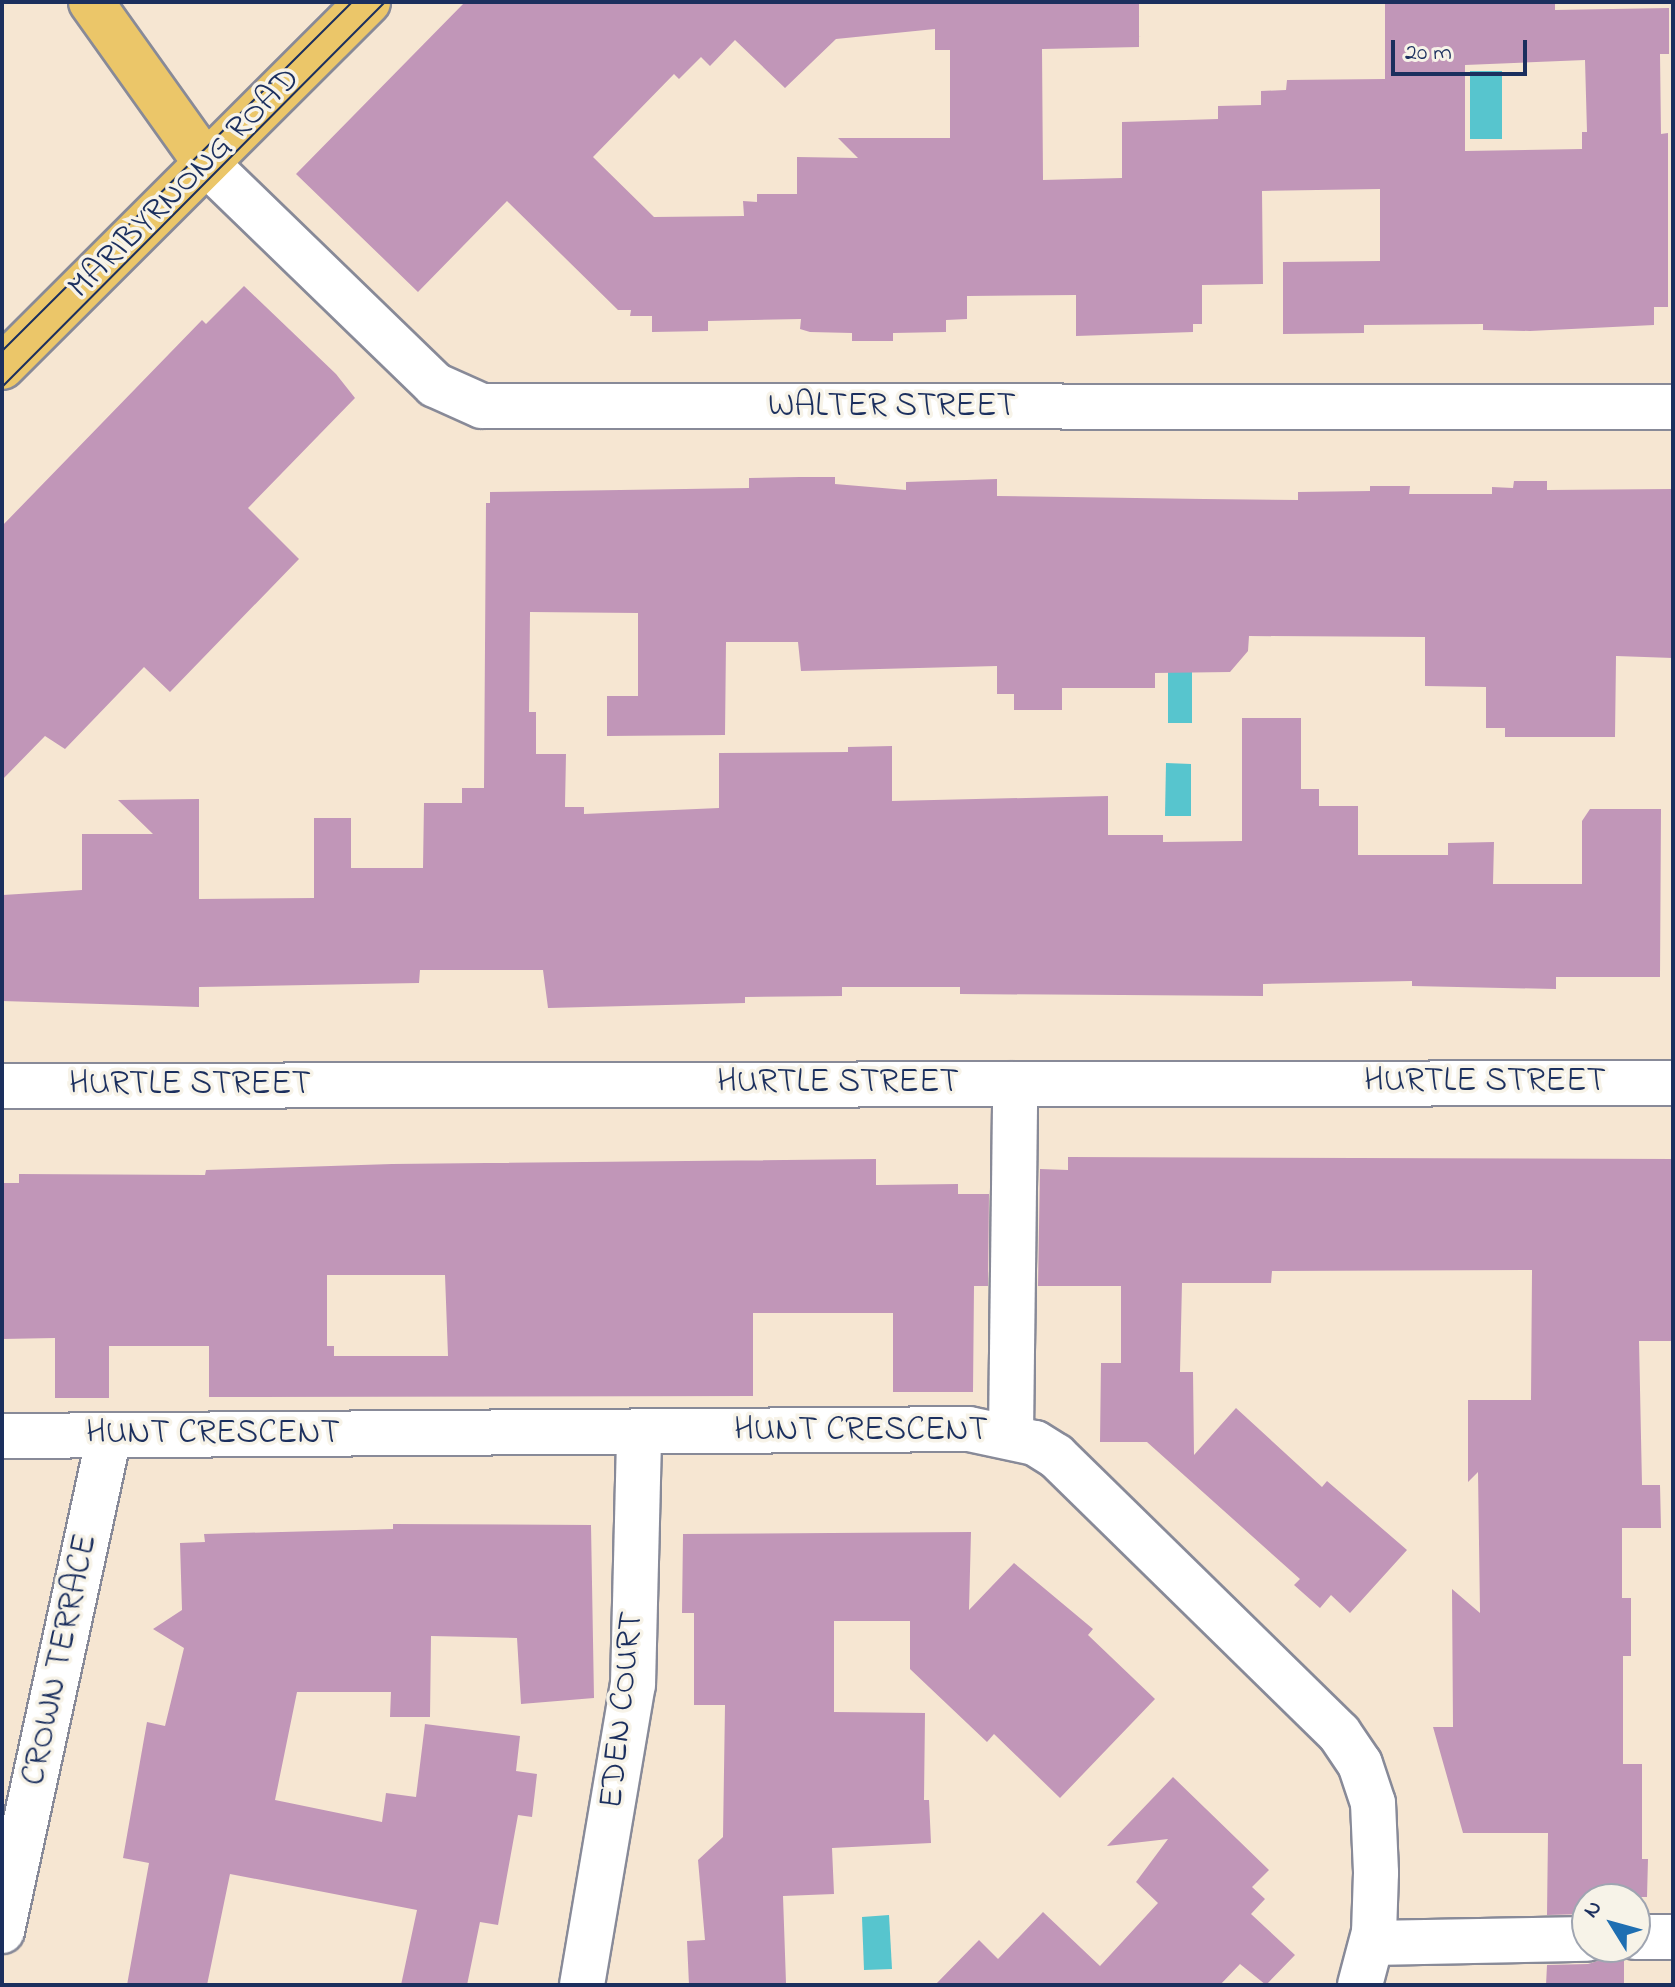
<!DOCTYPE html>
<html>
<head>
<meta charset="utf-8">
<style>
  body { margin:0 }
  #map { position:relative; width:1675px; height:1987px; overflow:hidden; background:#f6e6d2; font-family:"Indie Flower",sans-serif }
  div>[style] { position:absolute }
  .water>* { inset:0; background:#57c5ce }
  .building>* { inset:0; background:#c196b8 }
  .roads { filter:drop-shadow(2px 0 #888a98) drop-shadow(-2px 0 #888a98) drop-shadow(0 2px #888a98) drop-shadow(0 -2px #888a98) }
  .minor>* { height:44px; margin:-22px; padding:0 22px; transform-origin:22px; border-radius:22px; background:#fff }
  .major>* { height:44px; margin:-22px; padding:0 22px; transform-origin:22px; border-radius:22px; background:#ebc669 }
  .tram>* { height:2px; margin:-1px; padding:0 1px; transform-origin:1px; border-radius:1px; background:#1b2f5e }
  span { translate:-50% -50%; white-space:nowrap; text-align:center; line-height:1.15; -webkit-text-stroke:7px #f7f3e8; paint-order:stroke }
  .street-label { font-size:34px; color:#1b2f5e }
  .frame { position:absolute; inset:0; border:4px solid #1b2f5e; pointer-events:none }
  .north { position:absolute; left:1571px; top:1883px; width:80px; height:80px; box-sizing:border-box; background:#f7f3e8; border:2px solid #9fa5b1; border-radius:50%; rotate:307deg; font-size:22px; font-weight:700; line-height:32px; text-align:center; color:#1b2f5e }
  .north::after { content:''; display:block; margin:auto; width:28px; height:36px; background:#1f6fb2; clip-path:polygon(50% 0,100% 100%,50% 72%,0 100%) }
  .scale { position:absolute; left:1391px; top:40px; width:136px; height:36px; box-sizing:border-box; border:4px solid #1b2f5e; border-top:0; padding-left:10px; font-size:24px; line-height:28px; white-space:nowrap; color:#1b2f5e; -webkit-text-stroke:6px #f7f3e8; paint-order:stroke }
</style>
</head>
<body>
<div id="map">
  <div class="water">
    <i style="clip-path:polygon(1470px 71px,1502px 71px,1502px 139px,1470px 139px)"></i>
    <i style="clip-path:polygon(1168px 672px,1192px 672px,1192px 723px,1168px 723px)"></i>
    <i style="clip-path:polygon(1166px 763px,1191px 764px,1191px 816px,1165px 816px)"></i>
    <i style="clip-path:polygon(889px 1915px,892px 1969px,864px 1970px,862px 1917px)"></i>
  </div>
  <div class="building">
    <i style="clip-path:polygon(evenodd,465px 2px,1139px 2px,1139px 47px,1042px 49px,1043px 180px,1122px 178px,1122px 122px,1218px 119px,1218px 106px,1261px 105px,1261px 91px,1286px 90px,1287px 80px,1385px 79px,1385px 2px,1555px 2px,1555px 10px,1669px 8px,1669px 54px,1660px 54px,1661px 134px,1668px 133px,1668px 307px,1654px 307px,1654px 325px,1530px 331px,1483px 330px,1483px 324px,1364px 325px,1364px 333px,1283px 334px,1283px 262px,1380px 261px,1380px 189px,1262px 191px,1263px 284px,1202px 285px,1202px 324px,1193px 324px,1193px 332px,1076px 336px,1076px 295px,967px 296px,967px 319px,946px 320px,946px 332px,893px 333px,893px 341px,852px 341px,852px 333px,810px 332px,800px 329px,801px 319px,708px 321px,708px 331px,652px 332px,652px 316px,630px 316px,631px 310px,618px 310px,507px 201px,418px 292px,296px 174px,465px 2px,935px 29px,935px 50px,950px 50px,950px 138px,838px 138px,858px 158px,797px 157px,797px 194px,757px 194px,757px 202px,743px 201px,744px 216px,654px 217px,593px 157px,674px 74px,679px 79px,701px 57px,710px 66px,735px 40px,785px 88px,836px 39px,935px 29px,465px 2px,1585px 60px,1587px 132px,1582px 132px,1582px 149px,1465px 151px,1465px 65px,1585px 60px)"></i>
    <i style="clip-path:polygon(244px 286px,336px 374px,355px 398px,248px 508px,299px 559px,170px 692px,144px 667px,65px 749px,45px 736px,2px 780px,2px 526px,202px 320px,206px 324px)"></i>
    <i style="clip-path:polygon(800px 477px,835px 477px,835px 484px,906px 490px,906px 482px,997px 479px,997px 496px,1204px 499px,1298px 500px,1298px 492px,1370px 491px,1370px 486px,1410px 486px,1409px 494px,1492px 494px,1492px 487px,1513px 488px,1514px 481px,1547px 481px,1547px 490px,1673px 489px,1673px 658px,1616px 656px,1615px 737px,1505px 737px,1505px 728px,1486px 728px,1486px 687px,1425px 686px,1425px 637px,1249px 636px,1248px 651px,1230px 672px,1155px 673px,1155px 688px,1062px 688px,1062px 710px,1014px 710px,1014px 694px,997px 694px,997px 666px,801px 671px,798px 642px,726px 642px,725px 735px,607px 736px,607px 696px,638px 696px,638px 613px,530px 612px,529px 712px,536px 712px,536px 754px,566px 754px,565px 807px,584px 807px,584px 814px,719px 808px,719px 753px,848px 752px,848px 747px,892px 746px,892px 801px,1108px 796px,1108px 835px,1163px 835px,1163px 842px,1242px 841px,1242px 718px,1301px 718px,1301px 789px,1319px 789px,1319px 806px,1358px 806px,1358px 855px,1448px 855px,1448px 843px,1494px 842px,1493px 884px,1582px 884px,1582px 821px,1590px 809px,1661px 809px,1660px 977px,1556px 977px,1556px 989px,1412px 986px,1412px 981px,1263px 984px,1263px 996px,960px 994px,960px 987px,842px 987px,842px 996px,745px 997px,745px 1003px,548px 1008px,543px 970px,420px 970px,419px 983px,199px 987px,199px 1007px,2px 1001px,3px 895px,82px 890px,82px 834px,153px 834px,118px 800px,199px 799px,199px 899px,314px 898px,314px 818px,351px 818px,351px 868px,423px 868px,424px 803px,462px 803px,462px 788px,484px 788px,486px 503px,490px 503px,490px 492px,749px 488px,749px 478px)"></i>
    <i style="clip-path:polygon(1068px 1157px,1673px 1159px,1673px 1341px,1639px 1341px,1642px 1485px,1660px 1485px,1661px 1528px,1622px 1528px,1622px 1598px,1631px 1598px,1631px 1656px,1623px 1656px,1623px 1764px,1642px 1764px,1642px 1859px,1648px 1859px,1647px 1897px,1636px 1897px,1636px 1912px,1635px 1899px,1587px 1899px,1587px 1914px,1547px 1915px,1548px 1833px,1463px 1833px,1433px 1727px,1453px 1727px,1452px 1589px,1480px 1613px,1478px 1472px,1468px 1482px,1468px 1400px,1531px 1400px,1532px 1270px,1272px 1271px,1271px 1283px,1182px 1283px,1180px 1372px,1193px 1372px,1194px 1455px,1236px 1408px,1322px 1487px,1327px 1481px,1407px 1550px,1350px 1613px,1331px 1595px,1320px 1608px,1294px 1585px,1300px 1579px,1147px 1442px,1100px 1442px,1101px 1363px,1121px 1363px,1121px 1286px,1038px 1286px,1040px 1169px,1068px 1170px)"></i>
    <i style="clip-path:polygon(evenodd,876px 1159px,876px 1185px,958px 1184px,958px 1194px,989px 1194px,988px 1286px,974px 1286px,973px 1392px,893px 1392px,893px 1313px,753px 1313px,753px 1396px,209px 1397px,209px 1346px,109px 1346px,109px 1398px,55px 1398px,55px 1338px,2px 1339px,2px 1183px,19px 1183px,19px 1174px,205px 1175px,206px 1170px,392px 1164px,876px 1159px,327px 1275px,445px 1275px,448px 1356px,334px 1356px,334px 1346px,327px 1346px,327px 1275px)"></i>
    <i style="clip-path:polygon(393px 1524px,591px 1525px,594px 1698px,521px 1704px,517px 1638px,431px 1636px,430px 1717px,390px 1717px,391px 1692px,297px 1692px,275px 1800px,382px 1822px,386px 1793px,416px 1797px,425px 1724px,520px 1736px,516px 1771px,537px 1774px,532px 1817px,518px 1815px,498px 1925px,480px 1922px,467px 1985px,401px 1985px,417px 1910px,230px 1874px,207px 1985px,127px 1985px,149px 1863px,123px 1858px,147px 1722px,165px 1726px,184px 1648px,153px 1629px,182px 1610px,180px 1543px,205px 1542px,204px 1534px,393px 1529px)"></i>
    <i style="clip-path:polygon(971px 1532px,969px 1610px,1014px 1563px,1093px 1629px,1088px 1635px,1155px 1699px,1060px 1798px,994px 1734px,987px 1742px,910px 1669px,910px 1621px,834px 1621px,834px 1712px,925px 1713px,924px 1800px,929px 1800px,931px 1843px,832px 1848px,834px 1894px,783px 1896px,786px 1983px,689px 1985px,687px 1941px,705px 1940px,698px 1860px,723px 1837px,725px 1705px,694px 1705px,694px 1613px,682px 1613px,683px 1534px)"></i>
    <i style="clip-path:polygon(1173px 1777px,1269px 1870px,1252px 1887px,1265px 1899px,1251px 1914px,1295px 1955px,1266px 1985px,1240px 1964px,1220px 1985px,935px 1985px,979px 1940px,998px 1959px,1043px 1912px,1100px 1966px,1158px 1903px,1136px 1882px,1168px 1839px,1107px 1846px)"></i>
    <i style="clip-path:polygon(1610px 1947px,1624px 1959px,1624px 1985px,1546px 1985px,1547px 1965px,1588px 1964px,1601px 1960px)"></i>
  </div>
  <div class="roads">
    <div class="minor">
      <i style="left:206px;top:163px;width:319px;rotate:44.1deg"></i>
      <i style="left:435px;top:385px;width:51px;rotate:24.1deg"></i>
      <i style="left:482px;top:406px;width:1191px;rotate:0.05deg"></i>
      <i style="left:2px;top:1086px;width:1671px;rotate:-0.1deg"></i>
      <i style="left:1011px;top:1434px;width:350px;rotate:-89.3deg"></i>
      <i style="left:2px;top:1436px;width:967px;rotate:-0.41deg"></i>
      <i style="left:969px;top:1429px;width:67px;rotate:12deg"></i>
      <i style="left:1035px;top:1443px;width:25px;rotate:32deg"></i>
      <i style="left:1056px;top:1456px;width:396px;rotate:44.4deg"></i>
      <i style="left:1339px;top:1733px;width:37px;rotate:56deg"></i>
      <i style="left:1360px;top:1764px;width:41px;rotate:71.6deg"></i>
      <i style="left:1373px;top:1803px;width:70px;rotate:87.5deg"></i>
      <i style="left:1376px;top:1873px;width:59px;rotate:91.9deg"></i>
      <i style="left:1374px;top:1932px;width:55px;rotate:104.8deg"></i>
      <i style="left:2px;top:1931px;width:506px;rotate:-77.8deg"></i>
      <i style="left:1635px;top:1937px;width:38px"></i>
      <i style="left:1372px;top:1943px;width:215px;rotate:-1.1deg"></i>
      <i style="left:582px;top:1985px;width:304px;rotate:-80.4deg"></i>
      <i style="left:633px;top:1685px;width:253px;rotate:-88.6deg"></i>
    </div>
    <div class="major">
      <i style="left:91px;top:2px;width:198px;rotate:54.5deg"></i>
      <i style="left:2px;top:367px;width:517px;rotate:-44.92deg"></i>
    </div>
  </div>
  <div class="tram">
    <i style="left:2px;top:351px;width:494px;rotate:-44.9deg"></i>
    <i style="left:2px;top:387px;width:543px;rotate:-45.15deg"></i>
  </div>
  <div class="street-label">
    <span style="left:185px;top:184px;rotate:-45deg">MARIBYRNONG ROAD</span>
    <span style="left:892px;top:408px">WALTER STREET</span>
    <span style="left:1485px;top:1083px">HURTLE STREET</span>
    <span style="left:838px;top:1084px">HURTLE STREET</span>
    <span style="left:190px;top:1086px">HURTLE STREET</span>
    <span style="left:861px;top:1432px">HUNT CRESCENT</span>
    <span style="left:213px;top:1435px">HUNT CRESCENT</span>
    <span style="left:61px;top:1660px;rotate:-78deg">CROWN TERRACE</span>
    <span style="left:623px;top:1710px;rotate:-84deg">EDEN COURT</span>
  </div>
  <div class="frame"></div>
  <div class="north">N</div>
  <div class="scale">20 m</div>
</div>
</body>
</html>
